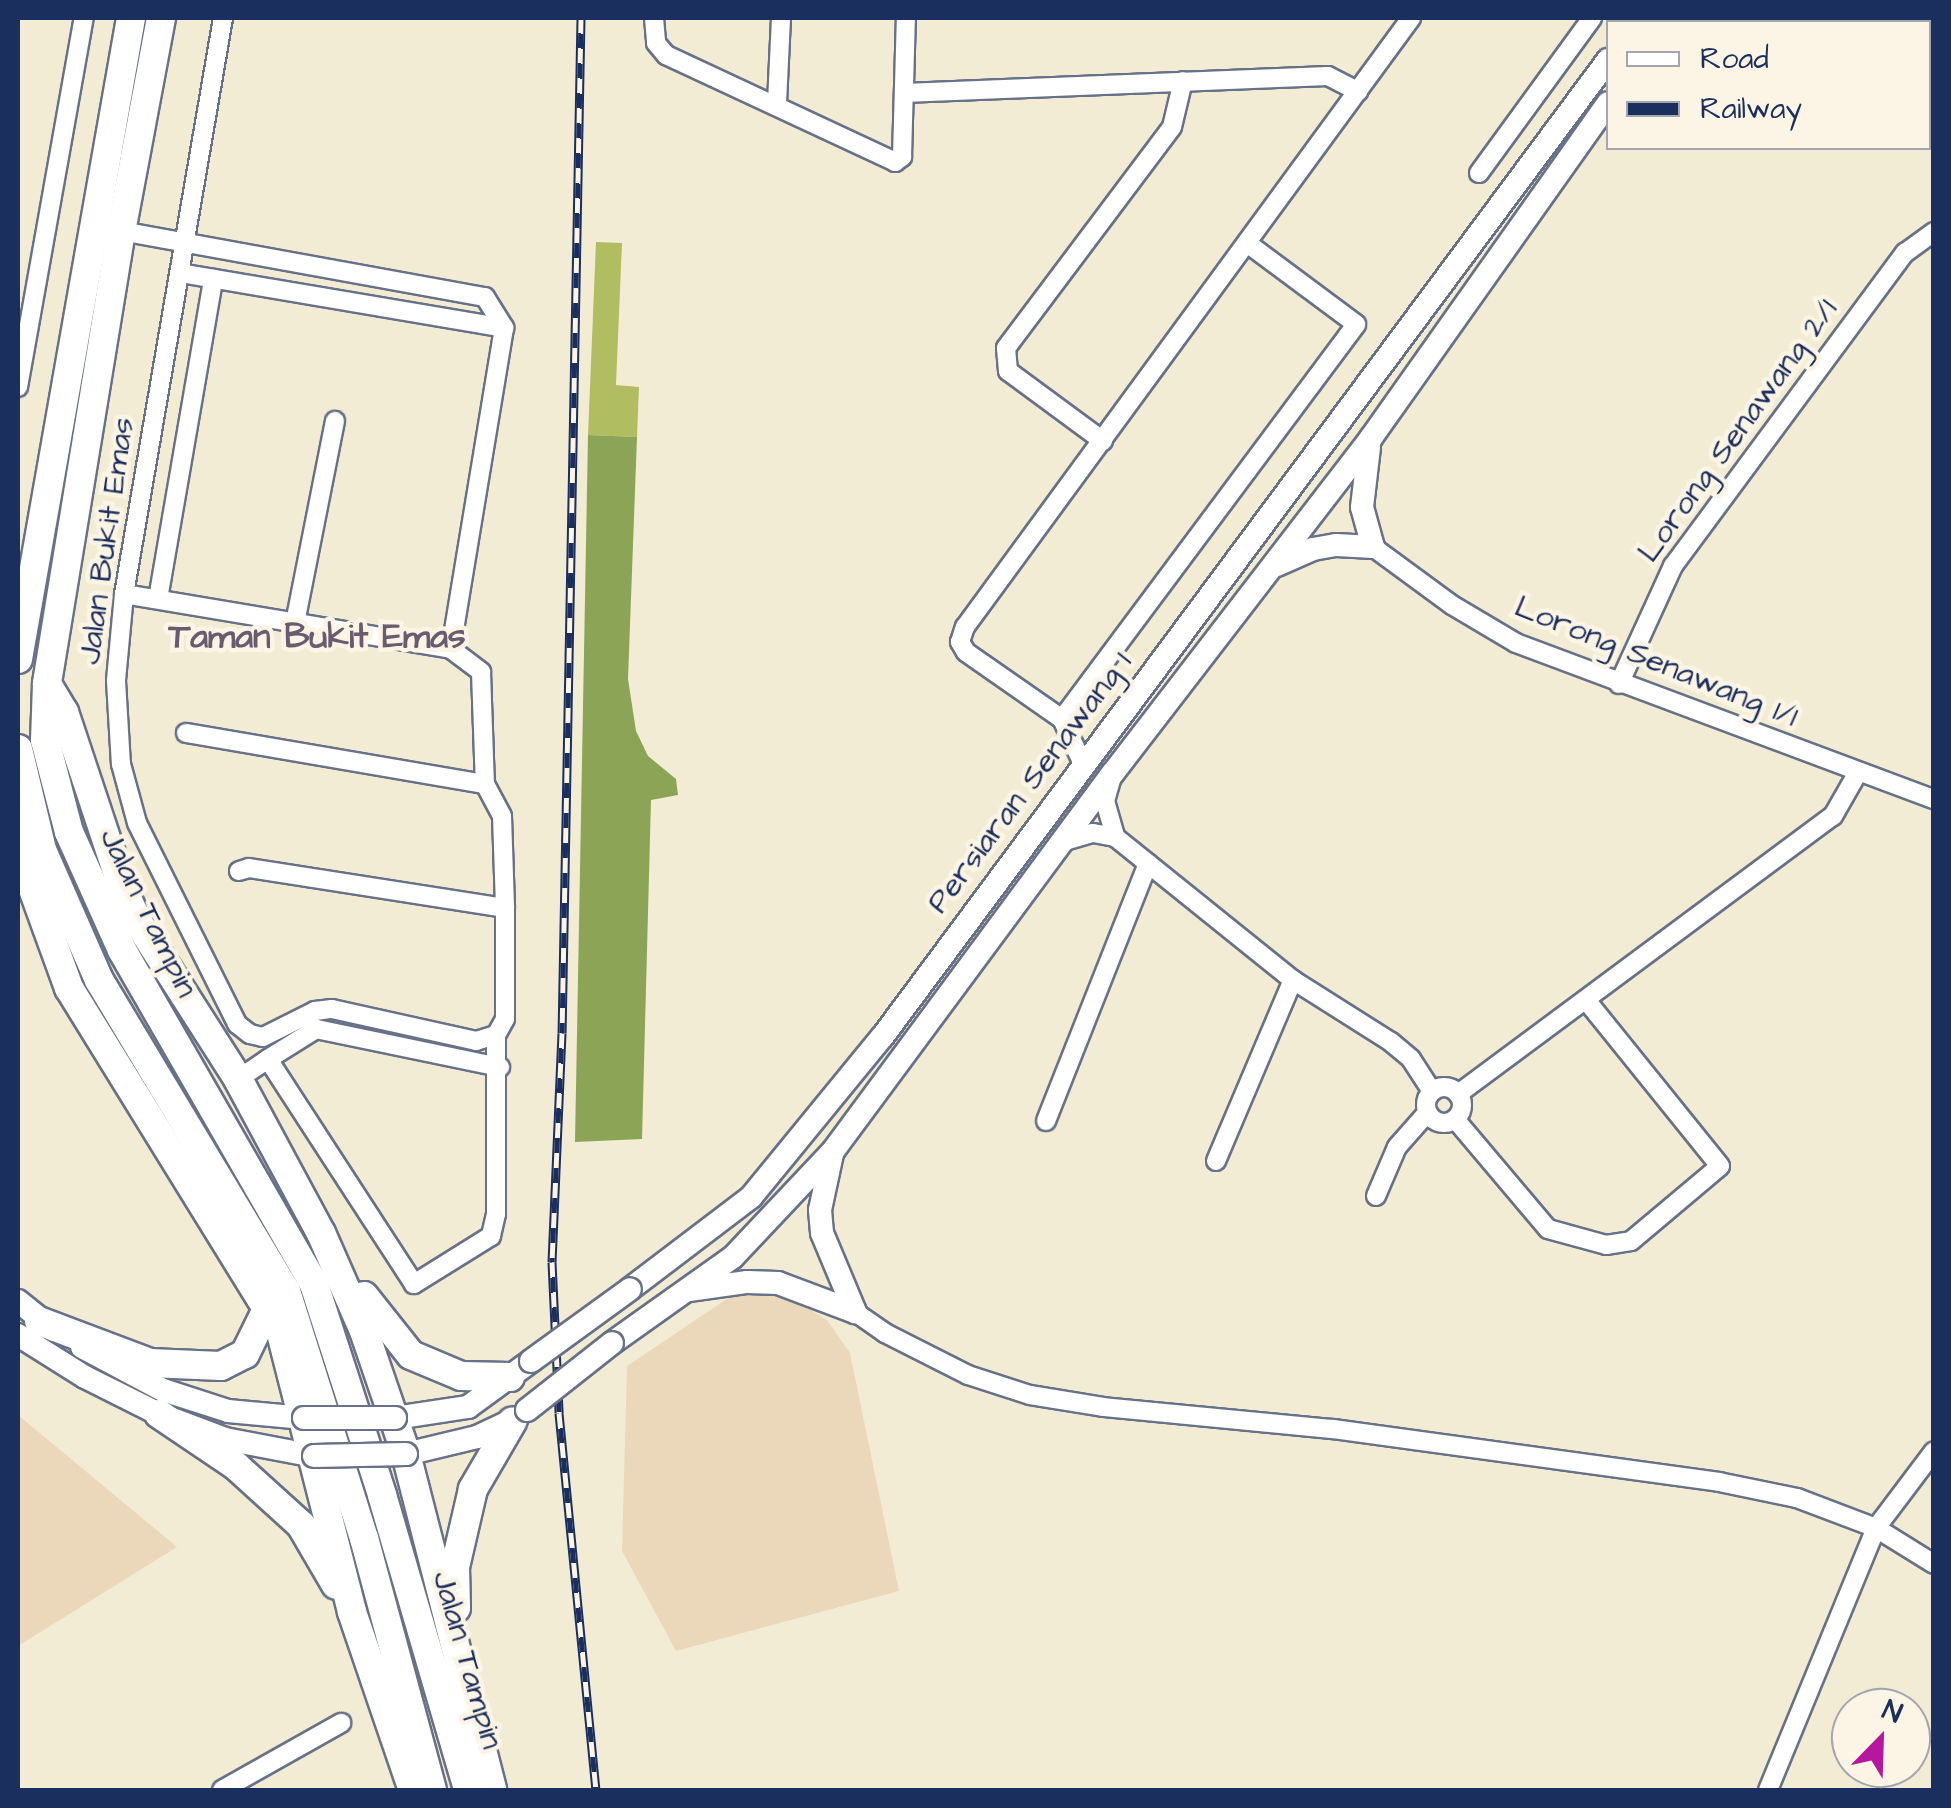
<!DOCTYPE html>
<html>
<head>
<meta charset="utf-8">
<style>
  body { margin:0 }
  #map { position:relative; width:1951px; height:1808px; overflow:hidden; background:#f3ecd4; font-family:"Architects Daughter",sans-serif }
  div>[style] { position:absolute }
  .built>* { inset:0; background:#ebd8ba }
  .green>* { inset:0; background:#b0bd60 }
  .forest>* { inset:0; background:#8ca456 }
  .roads { filter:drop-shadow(2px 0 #677187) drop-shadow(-2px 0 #677187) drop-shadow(0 2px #677187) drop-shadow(0 -2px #677187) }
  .minor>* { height:18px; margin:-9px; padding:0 9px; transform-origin:9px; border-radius:9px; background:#fff }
  .minor>.ring { margin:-9px; padding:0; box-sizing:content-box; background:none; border:18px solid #fff; border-radius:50% }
  .major>* { height:22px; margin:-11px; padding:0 11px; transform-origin:11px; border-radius:11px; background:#fff }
  .highway>* { height:28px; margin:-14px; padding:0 14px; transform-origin:14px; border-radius:14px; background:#fff }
  .rail>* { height:9px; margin-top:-4.5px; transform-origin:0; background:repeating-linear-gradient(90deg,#fcf5e5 0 15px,#1b2f5e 0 30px); box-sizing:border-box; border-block:2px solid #1b2f5e }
  .bridges { filter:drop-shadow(2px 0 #677187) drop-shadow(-2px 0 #677187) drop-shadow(0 2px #677187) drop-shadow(0 -2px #677187) }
  .major-bridge>* { height:22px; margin:-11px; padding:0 11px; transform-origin:11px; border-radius:11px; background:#fff }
  span { translate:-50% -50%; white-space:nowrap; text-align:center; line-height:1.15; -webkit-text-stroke:9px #fcf5e5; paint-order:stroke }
  .street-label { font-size:32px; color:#1b2f5e }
  .neighbourhood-label { font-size:35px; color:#6a5b6e; font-weight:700 }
  .frame { position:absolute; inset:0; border:20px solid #1b2f5e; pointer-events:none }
  .legend { position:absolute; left:1606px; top:20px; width:325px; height:130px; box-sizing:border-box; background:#fcf5e5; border:2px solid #a2a6af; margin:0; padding:12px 18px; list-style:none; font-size:30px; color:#1b2f5e }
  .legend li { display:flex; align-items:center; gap:20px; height:50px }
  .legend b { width:50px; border:2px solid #a2a6af }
  .north { position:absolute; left:1831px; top:1688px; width:100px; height:100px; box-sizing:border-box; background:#fcf5e5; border:2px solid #a2a6af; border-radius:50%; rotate:23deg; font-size:28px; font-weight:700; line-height:40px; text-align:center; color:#1b2f5e }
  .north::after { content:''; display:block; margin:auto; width:35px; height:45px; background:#b5179e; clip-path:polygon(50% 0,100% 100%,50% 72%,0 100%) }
</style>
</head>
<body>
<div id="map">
  <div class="built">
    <i style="clip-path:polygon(746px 1286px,787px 1296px,827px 1320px,850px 1353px,899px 1591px,676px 1651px,622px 1551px,627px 1366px)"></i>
    <i style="clip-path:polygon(18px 1415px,177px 1547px,18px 1646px)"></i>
  </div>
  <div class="green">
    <i style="clip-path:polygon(596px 242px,622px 243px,616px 385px,639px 387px,637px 437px,588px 435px)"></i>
  </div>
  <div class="forest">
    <i style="clip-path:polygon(588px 435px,637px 437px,628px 679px,636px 731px,648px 756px,676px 779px,678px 795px,651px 800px,642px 1139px,575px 1142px)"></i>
  </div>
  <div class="roads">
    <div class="minor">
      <i style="left:223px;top:18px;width:584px;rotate:99.75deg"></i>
      <i style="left:124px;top:594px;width:87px;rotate:95.3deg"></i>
      <i style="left:116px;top:681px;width:83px;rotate:86.6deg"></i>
      <i style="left:121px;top:764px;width:61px;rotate:74.8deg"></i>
      <i style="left:137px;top:823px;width:225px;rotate:63.5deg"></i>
      <i style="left:237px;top:1024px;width:16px;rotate:38deg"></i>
      <i style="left:250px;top:1034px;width:13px;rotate:13deg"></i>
      <i style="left:263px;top:1037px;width:58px;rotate:-26.6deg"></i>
      <i style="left:315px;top:1011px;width:17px;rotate:-7deg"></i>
      <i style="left:332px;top:1009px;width:148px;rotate:12.5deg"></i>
      <i style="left:476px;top:1041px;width:21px;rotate:-17deg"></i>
      <i style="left:654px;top:18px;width:25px;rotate:85deg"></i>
      <i style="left:656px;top:43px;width:16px;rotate:50deg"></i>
      <i style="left:666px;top:55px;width:253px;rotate:25deg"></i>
      <i style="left:895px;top:162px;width:9px;rotate:-36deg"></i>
      <i style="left:902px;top:157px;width:139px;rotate:-88.4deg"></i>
      <i style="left:904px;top:93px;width:424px;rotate:-2.3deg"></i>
      <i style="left:1328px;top:76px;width:34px;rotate:27deg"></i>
      <i style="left:777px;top:103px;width:85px;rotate:-87.3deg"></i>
      <i style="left:1479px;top:173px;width:192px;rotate:-53.9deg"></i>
      <i style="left:121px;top:231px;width:370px;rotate:10.3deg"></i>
      <i style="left:485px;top:297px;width:36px;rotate:58deg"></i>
      <i style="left:504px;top:328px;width:325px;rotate:99.4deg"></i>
      <i style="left:180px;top:273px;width:329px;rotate:9.6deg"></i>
      <i style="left:18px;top:387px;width:375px;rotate:-79.9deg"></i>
      <i style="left:1103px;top:441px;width:118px;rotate:-143.6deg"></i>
      <i style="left:1008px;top:371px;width:23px;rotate:-95deg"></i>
      <i style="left:1006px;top:348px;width:276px;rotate:-53.1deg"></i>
      <i style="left:1172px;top:127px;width:47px;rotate:-76.6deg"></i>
      <i style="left:1373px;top:547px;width:98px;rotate:36.3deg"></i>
      <i style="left:1452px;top:605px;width:74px;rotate:30.7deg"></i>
      <i style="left:1516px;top:643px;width:446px;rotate:20.5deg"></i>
      <i style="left:124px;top:594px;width:332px;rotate:9.5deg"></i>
      <i style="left:451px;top:649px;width:38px;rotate:37deg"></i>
      <i style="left:481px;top:672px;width:112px;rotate:88deg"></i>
      <i style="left:485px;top:784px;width:36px;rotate:62deg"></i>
      <i style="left:502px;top:816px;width:92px;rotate:88.1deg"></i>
      <i style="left:505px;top:908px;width:111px;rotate:90deg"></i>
      <i style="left:505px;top:1019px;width:18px;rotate:119deg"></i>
      <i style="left:496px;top:1035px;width:179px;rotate:90deg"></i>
      <i style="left:496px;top:1214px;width:23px;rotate:103deg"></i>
      <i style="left:491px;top:1236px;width:91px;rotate:148.1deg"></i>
      <i style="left:414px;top:1284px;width:268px;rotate:-123deg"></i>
      <i style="left:268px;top:1059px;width:36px;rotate:146deg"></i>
      <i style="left:158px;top:599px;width:325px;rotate:-80.2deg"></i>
      <i style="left:295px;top:623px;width:206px;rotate:-78.8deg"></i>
      <i style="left:1619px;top:684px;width:130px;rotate:-65.4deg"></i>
      <i style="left:1673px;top:566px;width:390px;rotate:-53.5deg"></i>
      <i style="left:1905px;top:253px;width:36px;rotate:-36deg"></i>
      <i style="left:1062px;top:719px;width:492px;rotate:-53.3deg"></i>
      <i style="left:1356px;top:324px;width:136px;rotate:-143.4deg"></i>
      <i style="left:186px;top:733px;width:303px;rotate:9.7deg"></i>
      <i style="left:1083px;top:764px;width:50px;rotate:-115deg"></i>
      <i style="left:1062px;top:719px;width:117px;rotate:-145.1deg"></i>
      <i style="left:966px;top:652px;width:12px;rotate:-121deg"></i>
      <i style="left:960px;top:642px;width:16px;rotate:-72deg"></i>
      <i style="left:965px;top:627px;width:755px;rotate:-53.78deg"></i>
      <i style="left:1111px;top:780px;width:22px;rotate:106deg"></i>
      <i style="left:1105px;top:801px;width:37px;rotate:74deg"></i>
      <i style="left:1061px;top:842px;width:33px;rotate:-16deg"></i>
      <i style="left:1093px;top:833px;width:22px;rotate:10deg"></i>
      <i style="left:1115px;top:837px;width:228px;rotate:38.8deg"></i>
      <i style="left:1293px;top:980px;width:116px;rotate:32.3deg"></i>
      <i style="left:1391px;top:1042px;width:26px;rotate:40deg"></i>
      <i style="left:1411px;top:1059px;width:38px;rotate:57deg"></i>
      <i style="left:239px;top:871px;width:10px;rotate:-17deg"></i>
      <i style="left:249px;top:868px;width:259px;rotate:8.9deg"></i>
      <i style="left:268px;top:1059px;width:57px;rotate:-32deg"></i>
      <i style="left:316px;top:1029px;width:188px;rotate:11.7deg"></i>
      <i class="ring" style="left:1426px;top:1087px;width:18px;height:18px"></i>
      <i style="left:1458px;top:1094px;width:467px;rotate:-36.6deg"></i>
      <i style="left:1833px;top:816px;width:48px;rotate:-60.3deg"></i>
      <i style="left:1455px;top:1119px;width:144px;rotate:49.8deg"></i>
      <i style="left:1548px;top:1229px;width:60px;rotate:15.4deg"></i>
      <i style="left:1606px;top:1245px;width:25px;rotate:-9deg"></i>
      <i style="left:1631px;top:1241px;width:116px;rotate:-40.1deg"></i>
      <i style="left:1720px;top:1166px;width:212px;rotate:-128.9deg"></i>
      <i style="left:1046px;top:1121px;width:277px;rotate:-68.4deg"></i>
      <i style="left:1216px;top:1161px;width:197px;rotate:-67deg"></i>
      <i style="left:1376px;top:1196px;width:53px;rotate:-66.8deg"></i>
      <i style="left:1397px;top:1147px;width:45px;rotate:-48.6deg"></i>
      <i style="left:855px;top:1312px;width:37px;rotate:35deg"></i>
      <i style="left:885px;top:1333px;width:93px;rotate:26.8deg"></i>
      <i style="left:968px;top:1375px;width:65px;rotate:17.9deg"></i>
      <i style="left:1030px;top:1395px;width:74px;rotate:9.3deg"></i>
      <i style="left:1103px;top:1407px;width:231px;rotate:5.5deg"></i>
      <i style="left:1333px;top:1429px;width:390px;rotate:7.8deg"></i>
      <i style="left:1719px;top:1482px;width:80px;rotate:11.6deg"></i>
      <i style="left:1797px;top:1498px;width:85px;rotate:20.8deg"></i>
      <i style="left:1876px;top:1528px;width:68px;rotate:31.8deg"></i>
      <i style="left:222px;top:1790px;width:137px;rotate:-29.4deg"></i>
      <i style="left:1768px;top:1790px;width:283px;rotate:-67.6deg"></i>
      <i style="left:1876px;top:1528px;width:96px;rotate:-53deg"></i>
    </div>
    <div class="major">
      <i style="left:1620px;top:22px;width:4px;rotate:-63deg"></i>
      <i style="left:1643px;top:22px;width:6px;rotate:-39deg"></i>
      <i style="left:1679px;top:22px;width:7px;rotate:-34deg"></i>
      <i style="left:1277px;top:565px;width:39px;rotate:-24deg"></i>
      <i style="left:1313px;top:549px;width:23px;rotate:-10deg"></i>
      <i style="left:1336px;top:545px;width:37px;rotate:3deg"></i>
      <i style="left:1373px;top:547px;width:41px;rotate:-105.4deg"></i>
      <i style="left:1362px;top:507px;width:60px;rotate:-83.3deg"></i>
      <i style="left:832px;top:1154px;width:57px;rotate:102.1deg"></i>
      <i style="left:820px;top:1210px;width:23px;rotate:85deg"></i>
      <i style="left:822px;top:1233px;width:86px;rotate:67.3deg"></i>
      <i style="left:630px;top:1289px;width:152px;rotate:-37.2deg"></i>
      <i style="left:751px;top:1197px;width:208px;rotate:-50.7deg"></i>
      <i style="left:883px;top:1036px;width:1216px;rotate:-53.39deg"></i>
      <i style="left:689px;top:1290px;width:59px;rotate:-7.9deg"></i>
      <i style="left:747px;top:1282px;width:31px;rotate:2deg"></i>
      <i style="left:778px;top:1283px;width:82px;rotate:20.6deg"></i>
      <i style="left:18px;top:1301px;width:46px;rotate:38.9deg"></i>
      <i style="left:18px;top:1335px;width:79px;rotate:32.1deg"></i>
      <i style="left:85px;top:1377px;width:83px;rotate:26.6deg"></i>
      <i style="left:159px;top:1414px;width:71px;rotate:20.7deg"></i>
      <i style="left:225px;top:1439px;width:91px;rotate:10.8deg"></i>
      <i style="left:612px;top:1343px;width:148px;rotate:-35.4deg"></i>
      <i style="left:733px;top:1257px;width:146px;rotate:-46.7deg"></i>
      <i style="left:833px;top:1151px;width:470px;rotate:-53.5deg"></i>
      <i style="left:1113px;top:773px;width:423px;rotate:-52.4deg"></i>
      <i style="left:1371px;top:438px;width:410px;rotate:-54.7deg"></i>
      <i style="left:82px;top:1347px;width:92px;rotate:28deg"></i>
      <i style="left:163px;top:1390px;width:68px;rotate:17.9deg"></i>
      <i style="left:228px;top:1411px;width:76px;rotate:5.3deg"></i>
      <i style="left:395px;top:1418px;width:74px;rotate:-8.6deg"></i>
      <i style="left:468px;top:1407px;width:78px;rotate:-36.1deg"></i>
      <i style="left:406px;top:1454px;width:73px;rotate:-13.5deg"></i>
      <i style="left:477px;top:1437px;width:44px;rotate:-25.4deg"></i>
    </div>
    <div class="highway">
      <i style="left:161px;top:18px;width:217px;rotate:100.6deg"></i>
      <i style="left:121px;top:231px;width:459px;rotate:99.3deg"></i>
      <i style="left:47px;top:684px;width:56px;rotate:92deg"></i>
      <i style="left:45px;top:740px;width:95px;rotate:75.4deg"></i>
      <i style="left:69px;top:832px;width:129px;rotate:65.8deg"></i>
      <i style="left:122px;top:950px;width:385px;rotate:60.1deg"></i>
      <i style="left:314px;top:1284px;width:222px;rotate:72.1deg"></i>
      <i style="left:382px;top:1495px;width:307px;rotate:73.7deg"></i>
      <i style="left:18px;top:659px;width:651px;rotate:-80deg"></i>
      <i style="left:47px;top:684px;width:33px;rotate:59deg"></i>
      <i style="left:64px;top:712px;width:190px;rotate:71.6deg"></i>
      <i style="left:124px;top:892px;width:35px;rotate:65deg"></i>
      <i style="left:139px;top:924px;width:184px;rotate:57.4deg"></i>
      <i style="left:238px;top:1079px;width:175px;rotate:61.7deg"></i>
      <i style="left:321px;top:1233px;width:107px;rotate:66.3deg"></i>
      <i style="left:364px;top:1331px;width:130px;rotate:71.1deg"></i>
      <i style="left:406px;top:1454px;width:347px;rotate:75.6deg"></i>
      <i style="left:18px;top:749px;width:104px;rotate:76.6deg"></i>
      <i style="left:42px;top:850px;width:142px;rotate:66.3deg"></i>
      <i style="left:99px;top:980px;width:363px;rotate:59deg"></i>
      <i style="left:286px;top:1291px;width:259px;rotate:72.5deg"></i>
      <i style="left:364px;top:1538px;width:261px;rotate:74.9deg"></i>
      <i style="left:18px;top:828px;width:40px;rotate:80deg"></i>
      <i style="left:25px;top:867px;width:129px;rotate:70deg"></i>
      <i style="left:69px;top:988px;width:401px;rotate:58.3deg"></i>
      <i style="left:280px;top:1329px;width:292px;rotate:75.7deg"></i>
      <i style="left:352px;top:1612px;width:188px;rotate:71.1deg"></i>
      <i style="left:364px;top:1296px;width:75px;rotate:51.5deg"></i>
      <i style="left:411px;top:1355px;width:54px;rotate:22.8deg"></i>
      <i style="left:461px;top:1376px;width:49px;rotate:1.2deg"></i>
      <i style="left:39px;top:1321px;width:119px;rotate:20.7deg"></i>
      <i style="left:150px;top:1363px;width:71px;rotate:2.4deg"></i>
      <i style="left:221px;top:1366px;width:27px;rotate:-27deg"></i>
      <i style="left:245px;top:1354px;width:55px;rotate:-63.9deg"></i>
      <i style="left:159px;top:1414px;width:93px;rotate:34deg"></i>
      <i style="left:236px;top:1466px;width:88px;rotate:42.2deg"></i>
      <i style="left:301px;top:1525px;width:69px;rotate:59.7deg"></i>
      <i style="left:456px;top:1608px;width:41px;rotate:-91.4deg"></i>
      <i style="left:455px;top:1567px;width:80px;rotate:-77deg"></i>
      <i style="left:473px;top:1489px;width:78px;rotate:-59.8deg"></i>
    </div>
  </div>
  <div class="rail">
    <i style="left:581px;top:18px;width:1015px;rotate:91.07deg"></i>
    <i style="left:562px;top:1033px;width:229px;rotate:92.5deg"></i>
    <i style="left:552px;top:1262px;width:151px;rotate:87.3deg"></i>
    <i style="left:559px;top:1413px;width:379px;rotate:84.4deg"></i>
  </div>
  <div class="bridges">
    <div class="major-bridge">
      <i style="left:531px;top:1361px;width:122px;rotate:-36deg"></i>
      <i style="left:527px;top:1410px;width:108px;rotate:-38.2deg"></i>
      <i style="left:304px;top:1418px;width:91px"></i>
      <i style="left:314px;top:1456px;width:92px;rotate:-1.2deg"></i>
    </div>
  </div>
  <div class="street-label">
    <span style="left:1738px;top:431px;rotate:-54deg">Lorong Senawang 2/1</span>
    <span style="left:107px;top:541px;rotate:-82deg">Jalan Bukit Emas</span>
    <span style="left:1656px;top:662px;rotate:22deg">Lorong Senawang 1/1</span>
    <span style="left:1030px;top:783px;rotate:-53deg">Persiaran Senawang 1</span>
    <span style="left:148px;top:913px;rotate:64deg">Jalan Tampin</span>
    <span style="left:467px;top:1660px;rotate:74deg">Jalan Tampin</span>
  </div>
  <div class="neighbourhood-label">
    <span style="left:317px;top:637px">Taman Bukit Emas</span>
  </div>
  <div class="frame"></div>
  <ul class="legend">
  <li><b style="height:12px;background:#fff"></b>Road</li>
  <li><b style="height:12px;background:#1b2f5e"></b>Railway</li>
  </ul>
  <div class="north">N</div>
</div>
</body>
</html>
